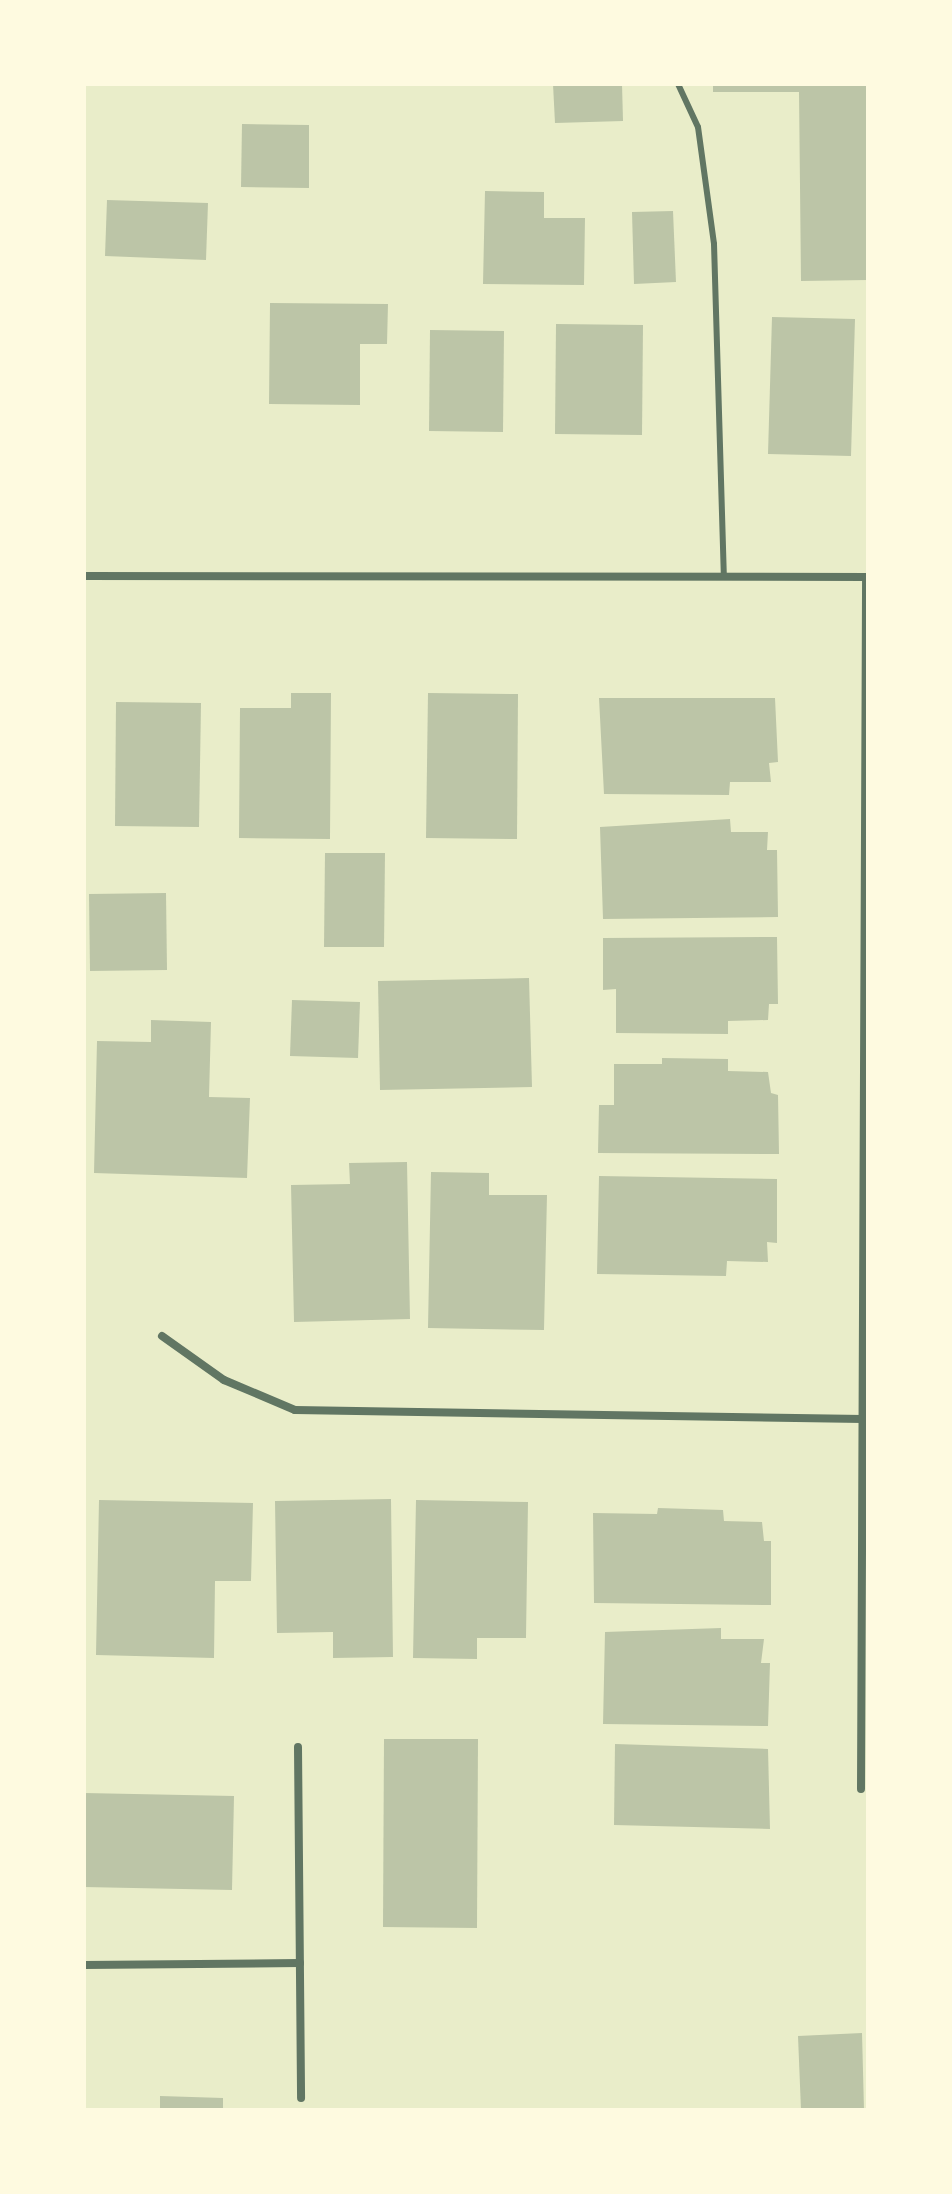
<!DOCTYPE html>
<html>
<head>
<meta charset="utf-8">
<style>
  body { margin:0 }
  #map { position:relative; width:952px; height:2194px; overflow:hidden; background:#e9edc9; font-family:"Roboto Condensed",sans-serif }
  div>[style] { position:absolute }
  .building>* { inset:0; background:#bcc5a7 }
  .service>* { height:6px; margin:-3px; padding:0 3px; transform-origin:3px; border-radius:3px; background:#617663 }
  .minor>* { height:8px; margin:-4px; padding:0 4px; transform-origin:4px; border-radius:4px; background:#617663 }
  span { translate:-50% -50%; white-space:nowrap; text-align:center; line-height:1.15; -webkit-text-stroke:7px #fefae0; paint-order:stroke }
  .frame { position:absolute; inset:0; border:86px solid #fefae0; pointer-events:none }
</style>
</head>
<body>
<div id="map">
  <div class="building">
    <i style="clip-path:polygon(553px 84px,622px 84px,623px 121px,555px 123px)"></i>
    <i style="clip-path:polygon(713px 84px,868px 84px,868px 280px,801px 281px,799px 92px,713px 92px)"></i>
    <i style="clip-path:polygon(242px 124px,309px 125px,309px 188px,241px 187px)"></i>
    <i style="clip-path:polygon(485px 191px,544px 192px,544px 218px,585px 218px,584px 285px,483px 284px)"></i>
    <i style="clip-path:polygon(107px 200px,208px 203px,206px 260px,105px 256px)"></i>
    <i style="clip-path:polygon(673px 211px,676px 282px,634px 284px,632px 212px)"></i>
    <i style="clip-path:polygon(270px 303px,388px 304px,387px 344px,360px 344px,360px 405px,269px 404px)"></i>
    <i style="clip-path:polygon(772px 317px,855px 319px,851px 456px,768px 454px)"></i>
    <i style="clip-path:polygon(556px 324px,643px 325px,642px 435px,555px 434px)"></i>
    <i style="clip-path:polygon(430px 330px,504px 331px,503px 432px,429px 431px)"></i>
    <i style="clip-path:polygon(291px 693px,331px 693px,330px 839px,239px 838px,240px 708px,291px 708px)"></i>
    <i style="clip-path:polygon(428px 693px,518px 694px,517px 839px,426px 838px)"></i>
    <i style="clip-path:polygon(599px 698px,775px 698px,778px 762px,769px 763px,771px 782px,730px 782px,729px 795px,604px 794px)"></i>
    <i style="clip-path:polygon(116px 702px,201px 703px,199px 827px,115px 826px)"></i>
    <i style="clip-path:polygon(730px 819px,731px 832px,768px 832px,767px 850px,777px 850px,778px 917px,603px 919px,600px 827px)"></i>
    <i style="clip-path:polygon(325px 853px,385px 853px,384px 947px,324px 947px)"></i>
    <i style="clip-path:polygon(166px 893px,167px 970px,90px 971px,89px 894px)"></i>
    <i style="clip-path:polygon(777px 937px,778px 1004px,769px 1004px,768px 1020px,728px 1021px,728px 1034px,616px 1033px,616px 989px,603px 990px,603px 938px)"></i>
    <i style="clip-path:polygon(529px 978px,532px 1087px,380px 1090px,378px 981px)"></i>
    <i style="clip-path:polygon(292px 1000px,360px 1002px,358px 1058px,290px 1056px)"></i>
    <i style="clip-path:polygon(151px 1020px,211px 1022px,209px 1097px,250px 1098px,247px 1178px,94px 1173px,97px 1041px,151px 1042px)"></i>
    <i style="clip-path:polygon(662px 1058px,728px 1059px,728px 1071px,768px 1072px,771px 1093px,778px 1095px,779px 1154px,598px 1153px,599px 1105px,614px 1105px,614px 1064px,662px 1064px)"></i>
    <i style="clip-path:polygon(407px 1162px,410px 1319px,294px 1322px,291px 1185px,350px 1184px,349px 1163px)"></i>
    <i style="clip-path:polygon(431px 1172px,489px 1173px,489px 1195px,547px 1195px,544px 1330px,428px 1328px)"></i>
    <i style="clip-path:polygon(599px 1176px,777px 1179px,777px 1243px,767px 1242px,768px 1262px,727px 1261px,726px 1276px,597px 1274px)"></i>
    <i style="clip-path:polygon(391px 1499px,393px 1657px,333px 1658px,333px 1632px,277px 1633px,275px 1501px)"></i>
    <i style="clip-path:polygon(99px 1500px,253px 1503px,251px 1581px,215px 1581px,214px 1658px,96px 1655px)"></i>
    <i style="clip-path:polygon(416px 1500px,528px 1502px,526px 1638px,477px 1638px,477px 1659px,413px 1658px)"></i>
    <i style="clip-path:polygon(658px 1508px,723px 1510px,724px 1521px,762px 1522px,764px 1541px,771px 1541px,771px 1605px,594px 1603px,593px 1513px,657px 1514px)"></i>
    <i style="clip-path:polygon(721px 1628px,721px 1639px,764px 1639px,761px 1663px,770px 1663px,768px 1726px,603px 1724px,605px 1632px)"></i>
    <i style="clip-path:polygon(384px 1739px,478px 1739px,477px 1928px,383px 1927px)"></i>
    <i style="clip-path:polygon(615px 1744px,768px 1749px,770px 1829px,614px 1825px)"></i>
    <i style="clip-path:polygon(84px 1793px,234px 1796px,232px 1890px,84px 1887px)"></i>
    <i style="clip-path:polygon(862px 2033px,864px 2110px,801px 2110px,798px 2036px)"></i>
    <i style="clip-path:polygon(160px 2096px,223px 2098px,223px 2110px,160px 2110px)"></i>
  </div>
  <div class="service">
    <i style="left:678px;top:84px;width:47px;rotate:65.1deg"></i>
    <i style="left:698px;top:127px;width:118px;rotate:82.2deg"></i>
    <i style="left:714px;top:244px;width:333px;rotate:88.3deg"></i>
  </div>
  <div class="minor">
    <i style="left:84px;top:576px;width:784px;rotate:0.07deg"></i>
    <i style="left:162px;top:1336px;width:76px;rotate:35.4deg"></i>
    <i style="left:224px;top:1380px;width:77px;rotate:22.9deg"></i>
    <i style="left:295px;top:1410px;width:568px;rotate:0.91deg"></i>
    <i style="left:298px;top:1747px;width:351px;rotate:89.5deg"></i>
    <i style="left:861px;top:1789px;width:1212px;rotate:-89.76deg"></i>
    <i style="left:84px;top:1965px;width:216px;rotate:-0.5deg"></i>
  </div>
  <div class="frame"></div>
</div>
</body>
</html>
